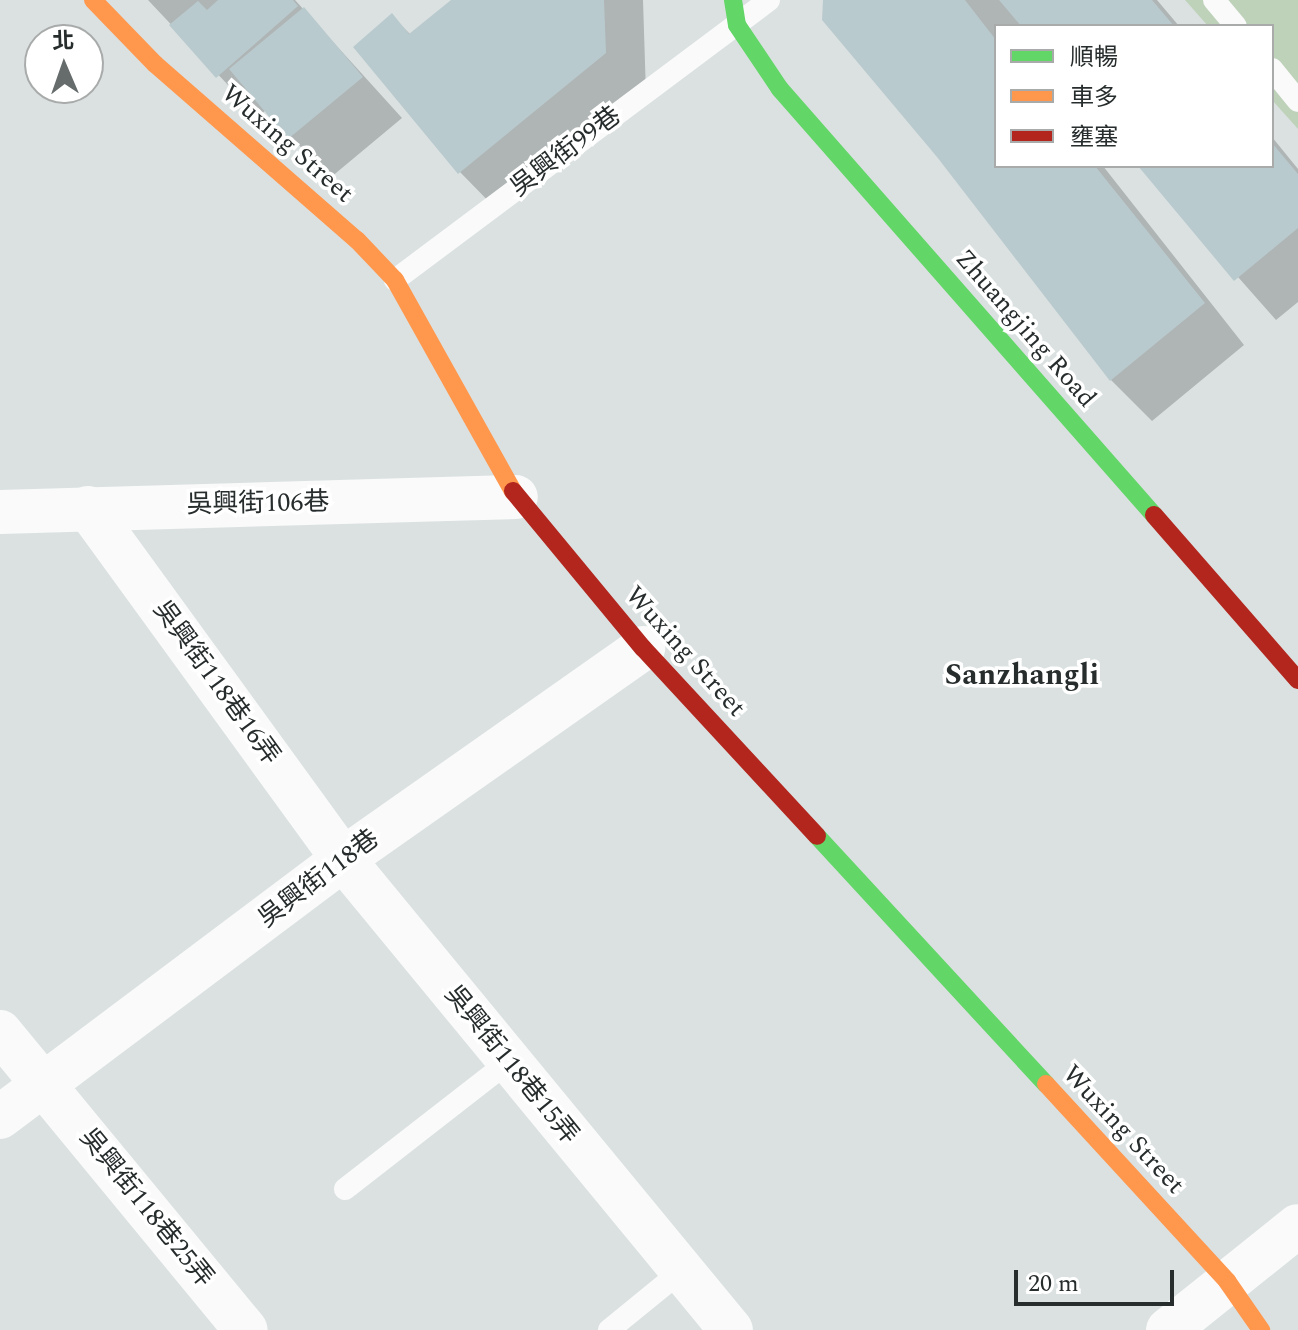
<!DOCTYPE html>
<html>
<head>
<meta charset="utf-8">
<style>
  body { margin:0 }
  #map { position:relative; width:1298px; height:1330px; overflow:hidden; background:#dbe1e1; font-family:Spectral,"Noto Sans TC",serif }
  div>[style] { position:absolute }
  .green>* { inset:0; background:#bed2ba }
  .shadow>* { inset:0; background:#0003 }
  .building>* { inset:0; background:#b9cace }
  .lane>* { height:22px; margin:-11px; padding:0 11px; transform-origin:11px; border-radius:11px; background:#fafafa }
  .street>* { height:44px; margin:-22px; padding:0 22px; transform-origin:22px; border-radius:22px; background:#fafafa }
  .fast>* { height:18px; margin:-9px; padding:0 9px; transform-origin:9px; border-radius:9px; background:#63d668 }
  .slow>* { height:18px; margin:-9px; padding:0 9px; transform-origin:9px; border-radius:9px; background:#ff974d }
  .jam>* { height:18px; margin:-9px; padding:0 9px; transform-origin:9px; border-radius:9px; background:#b3261e }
  span { translate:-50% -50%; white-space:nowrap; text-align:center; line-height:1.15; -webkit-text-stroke:7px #fff; paint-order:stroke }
  .street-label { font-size:26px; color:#272c2c }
  .quarter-label { font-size:30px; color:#272c2c; font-weight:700 }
  .legend { position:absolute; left:994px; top:24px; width:280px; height:144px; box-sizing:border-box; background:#fff; border:2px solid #a9abab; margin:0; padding:10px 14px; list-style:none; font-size:24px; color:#272c2c }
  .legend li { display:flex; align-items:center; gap:16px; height:40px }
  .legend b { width:40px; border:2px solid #a9abab }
  .north { position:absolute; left:24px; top:24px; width:80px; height:80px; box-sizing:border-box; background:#fff; border:2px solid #a9abab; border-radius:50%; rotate:358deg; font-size:22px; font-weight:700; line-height:32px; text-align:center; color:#272c2c }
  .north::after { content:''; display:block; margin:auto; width:28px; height:36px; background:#666b6b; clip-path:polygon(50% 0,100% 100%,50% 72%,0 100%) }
  .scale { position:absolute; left:1014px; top:1270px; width:160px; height:36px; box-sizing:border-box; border:4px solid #272c2c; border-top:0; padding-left:10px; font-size:24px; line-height:28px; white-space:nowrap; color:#272c2c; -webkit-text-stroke:6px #fff; paint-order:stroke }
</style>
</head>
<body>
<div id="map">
  <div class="green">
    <i style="clip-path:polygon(1185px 0,1298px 0,1298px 129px,1272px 100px,1272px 26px,1208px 26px)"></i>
  </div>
  <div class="shadow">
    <i style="clip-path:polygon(148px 0,295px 0,402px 118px,330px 178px,266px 110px,258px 117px)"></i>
    <i style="clip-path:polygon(454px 0,643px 0,646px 94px,500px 213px,460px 172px,392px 16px,411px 35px)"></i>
    <i style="clip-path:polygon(825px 0,1157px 0,1179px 26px,996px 26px,996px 166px,1103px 166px,1244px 345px,1152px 421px,1111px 380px)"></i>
    <i style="clip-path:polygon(1272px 137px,1298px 169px,1298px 302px,1276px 320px,1140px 166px,1272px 166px)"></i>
  </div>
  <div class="building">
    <i style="clip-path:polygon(218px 0,293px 0,298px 6px,216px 78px,169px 25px,198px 1px,207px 10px)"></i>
    <i style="clip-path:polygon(451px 0,604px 0,606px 53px,458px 174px,353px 47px,392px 13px,409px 34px)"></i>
    <i style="clip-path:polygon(823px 0,965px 0,996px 40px,996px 166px,1095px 166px,1205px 303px,1110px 381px,937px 157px,822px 20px)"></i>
    <i style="clip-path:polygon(999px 0,1152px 0,1174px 26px,1021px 26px)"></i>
    <i style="clip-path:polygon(304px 7px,363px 77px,288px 139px,229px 69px)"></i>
    <i style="clip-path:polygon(1272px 143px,1298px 174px,1298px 228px,1234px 281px,1138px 166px,1272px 166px)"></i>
  </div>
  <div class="lane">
    <i style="left:1214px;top:0;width:34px;rotate:50deg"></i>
    <i style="left:1272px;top:69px;width:41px;rotate:50.9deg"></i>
    <i style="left:395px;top:280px;width:467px;rotate:-36.8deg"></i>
    <i style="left:345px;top:1189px;width:207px;rotate:-37.9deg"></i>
    <i style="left:609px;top:1330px;width:92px;rotate:-39.2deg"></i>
  </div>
  <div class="street">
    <i style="left:88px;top:508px;width:434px;rotate:54deg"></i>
    <i style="left:343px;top:859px;width:610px;rotate:50.52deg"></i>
    <i style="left:0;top:512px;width:516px;rotate:-1.67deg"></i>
    <i style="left:0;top:1032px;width:386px;rotate:50.5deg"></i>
    <i style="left:0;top:1117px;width:429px;rotate:-36.9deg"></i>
    <i style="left:343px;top:859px;width:367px;rotate:-35.1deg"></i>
    <i style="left:1168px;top:1330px;width:166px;rotate:-38.7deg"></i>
  </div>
  <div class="fast">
    <i style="left:733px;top:0;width:25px;rotate:81deg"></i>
    <i style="left:737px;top:25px;width:77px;rotate:56.1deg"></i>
    <i style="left:780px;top:89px;width:567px;rotate:48.72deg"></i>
    <i style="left:817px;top:836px;width:338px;rotate:47.3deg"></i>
  </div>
  <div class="slow">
    <i style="left:93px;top:0;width:89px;rotate:45.9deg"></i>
    <i style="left:155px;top:64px;width:268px;rotate:41.1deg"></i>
    <i style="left:357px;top:240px;width:55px;rotate:46.5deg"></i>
    <i style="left:395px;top:280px;width:242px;rotate:60.8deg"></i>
    <i style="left:1046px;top:1084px;width:268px;rotate:47.4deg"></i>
    <i style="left:1227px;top:1281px;width:60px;rotate:55.2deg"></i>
  </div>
  <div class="jam">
    <i style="left:513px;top:491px;width:204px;rotate:50.4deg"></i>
    <i style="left:643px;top:648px;width:256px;rotate:47.2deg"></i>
    <i style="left:1154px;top:515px;width:219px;rotate:48.9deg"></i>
  </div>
  <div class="street-label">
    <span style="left:287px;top:144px;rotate:41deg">Wuxing Street</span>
    <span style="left:566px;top:152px;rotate:-37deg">吳興街99巷</span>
    <span style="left:1025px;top:329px;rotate:49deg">Zhuangjing Road</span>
    <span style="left:258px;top:504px;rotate:-1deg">吳興街106巷</span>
    <span style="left:685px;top:652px;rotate:48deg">Wuxing Street</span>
    <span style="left:216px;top:683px;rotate:54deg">吳興街118巷16弄</span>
    <span style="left:319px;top:879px;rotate:-37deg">吳興街118巷</span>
    <span style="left:511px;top:1065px;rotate:51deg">吳興街118巷15弄</span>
    <span style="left:1123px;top:1130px;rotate:47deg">Wuxing Street</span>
    <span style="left:146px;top:1208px;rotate:51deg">吳興街118巷25弄</span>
  </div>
  <div class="quarter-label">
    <span style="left:1022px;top:675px">Sanzhangli</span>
  </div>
  <ul class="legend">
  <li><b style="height:10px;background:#63d668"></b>順暢</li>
  <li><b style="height:10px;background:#ff974d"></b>車多</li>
  <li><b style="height:10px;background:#b3261e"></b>壅塞</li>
  </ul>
  <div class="north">北</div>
  <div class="scale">20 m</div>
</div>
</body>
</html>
